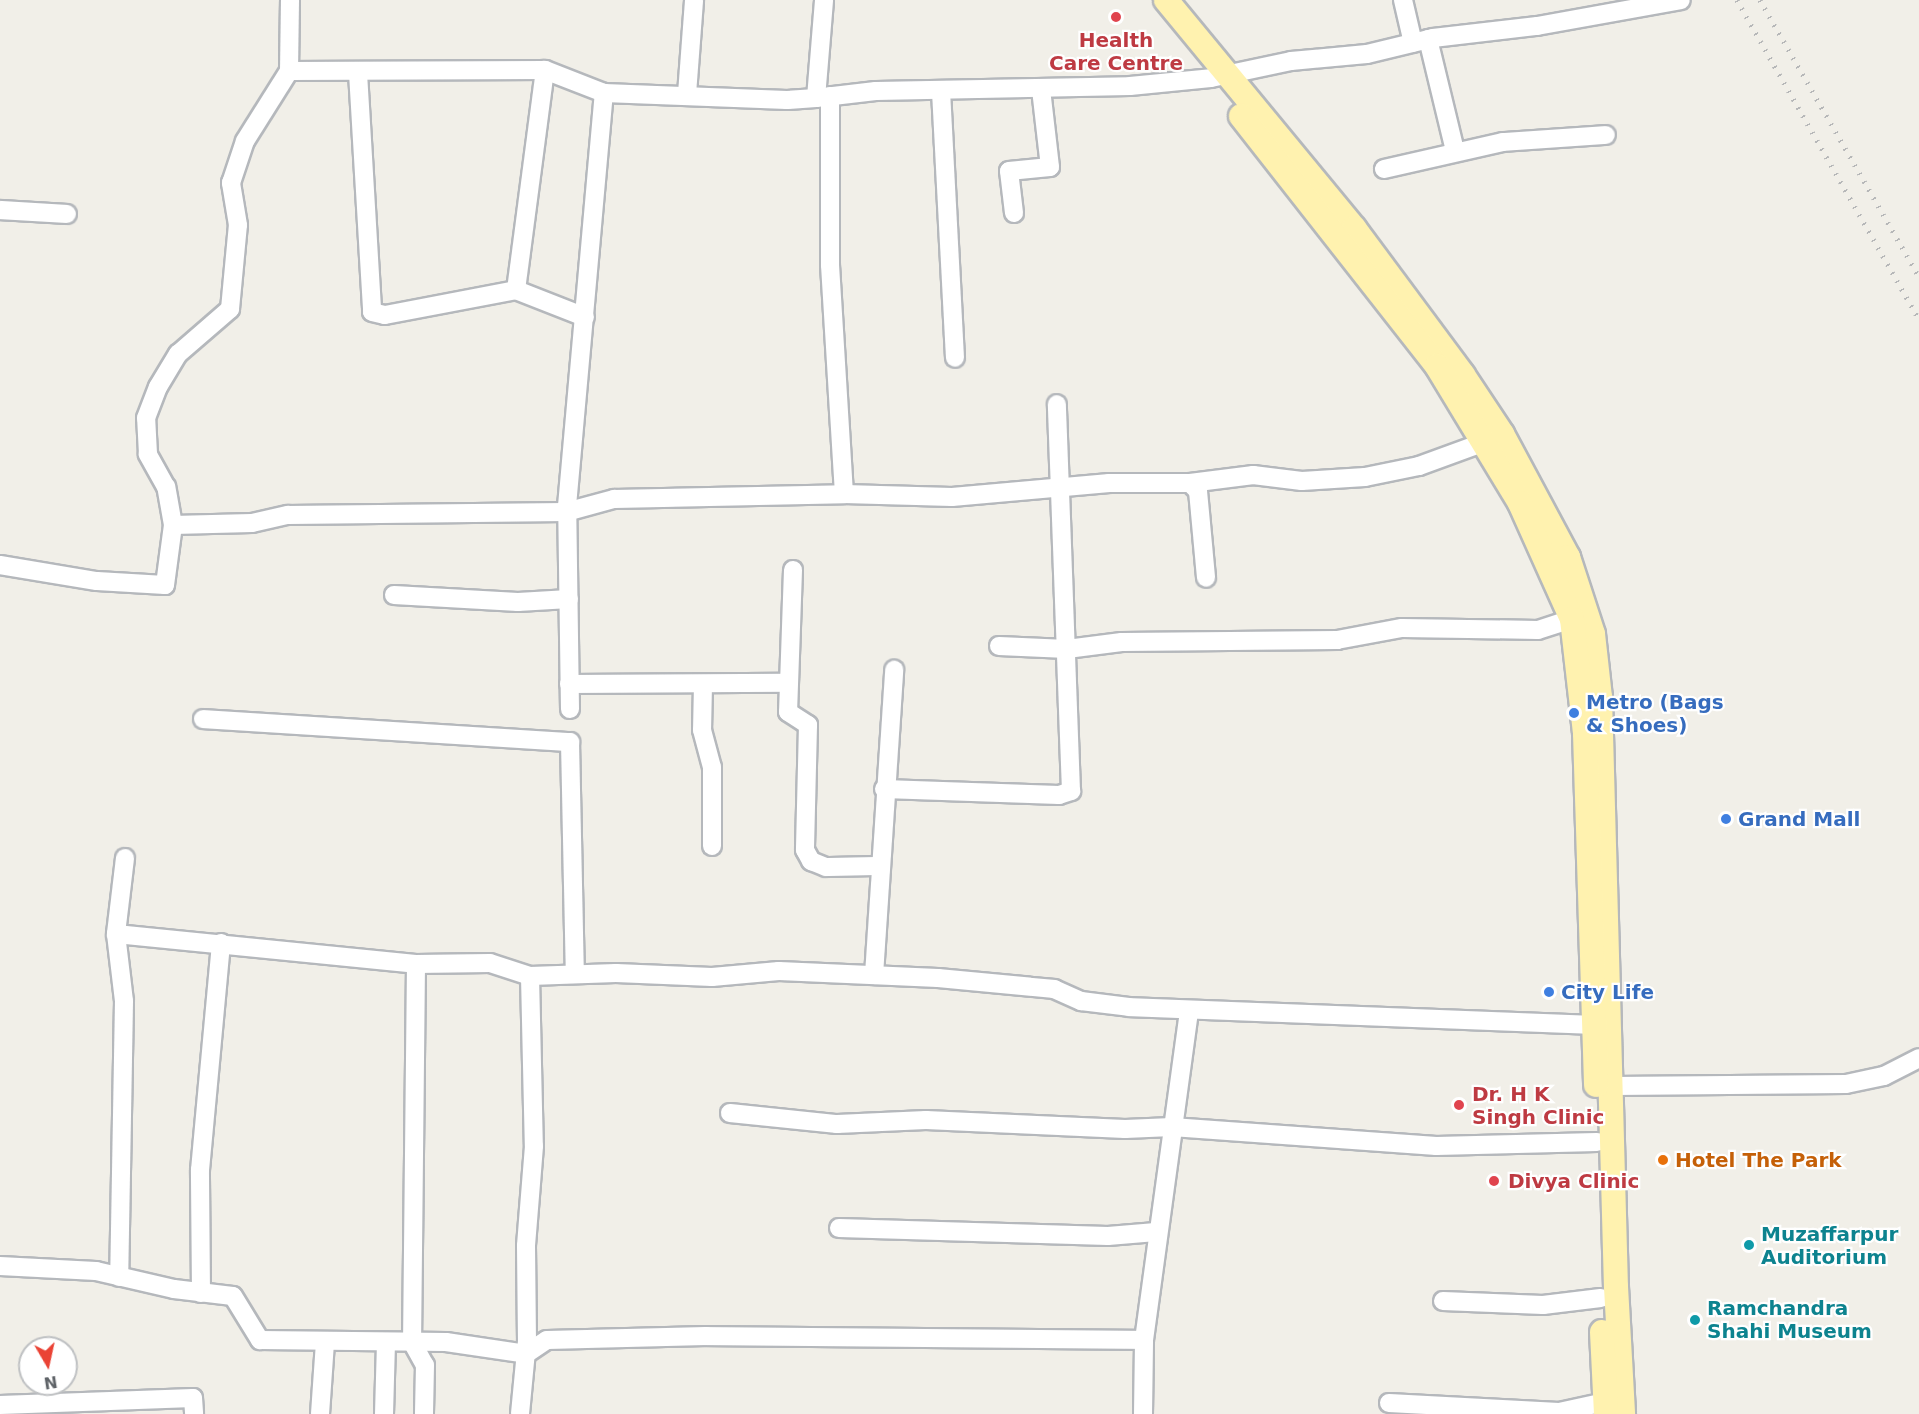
<!DOCTYPE html>
<html>
<head>
<meta charset="utf-8">
<style>
  body { margin:0 }
  #map { position:relative; width:1919px; height:1414px; overflow:hidden; background:#f1efe8; font-family:"DejaVu Sans",sans-serif }
  div>[style] { position:absolute }
  .roads { filter:drop-shadow(2px 0 #b5b8bc) drop-shadow(-2px 0 #b5b8bc) drop-shadow(0 2px #b5b8bc) drop-shadow(0 -2px #b5b8bc) }
  .minor>* { height:18px; margin:-9px; padding:0 9px; transform-origin:9px; border-radius:9px; background:#fff }
  .major>* { height:24px; margin:-12px; padding:0 12px; transform-origin:12px; border-radius:12px; background:#fff2af }
  .rail>* { height:4.5px; margin-top:-2.25px; transform-origin:0; background:repeating-linear-gradient(90deg,#b6b7b8 0 1.5px,transparent 0 9.5px) }
  .dots>* { width:16px; height:16px; translate:-50% -50%; box-sizing:border-box; border:3px solid #fff; border-radius:50% }
  span { translate:-50% -50%; white-space:nowrap; text-align:center; line-height:1.15; -webkit-text-stroke:4.5px #fff; paint-order:stroke }
  .health-label { font-size:20px; color:#be3a42; font-weight:700 }
  .left { translate:0 -50%; text-align:left }
  .shop-label { font-size:20px; color:#366cbe; font-weight:700 }
  .food-label { font-size:20px; color:#c56008; font-weight:700 }
  .culture-label { font-size:20px; color:#0d838f; font-weight:700 }
  .north { position:absolute; left:18px; top:1336px; width:60px; height:60px; box-sizing:border-box; background:#fff; border:2px solid #bfc1c3; border-radius:50%; rotate:171deg; font-size:16px; font-weight:700; line-height:24px; text-align:center; color:#5f6368 }
  .north::after { content:''; display:block; margin:auto; width:21px; height:27px; background:#ea4335; clip-path:polygon(50% 0,100% 100%,50% 72%,0 100%) }
</style>
</head>
<body>
<div id="map">
  <div class="roads">
    <div class="minor">
      <i style="left:290px;top:0;width:71px;rotate:90.8deg"></i>
      <i style="left:289px;top:71px;width:256px;rotate:-0.2deg"></i>
      <i style="left:545px;top:70px;width:63px;rotate:21.3deg"></i>
      <i style="left:604px;top:93px;width:183px;rotate:2.2deg"></i>
      <i style="left:787px;top:100px;width:29px;rotate:-4deg"></i>
      <i style="left:816px;top:98px;width:98px;rotate:-85.3deg"></i>
      <i style="left:1403px;top:0;width:44px;rotate:76.9deg"></i>
      <i style="left:1428px;top:39px;width:115px;rotate:76.4deg"></i>
      <i style="left:358px;top:73px;width:239px;rotate:86.6deg"></i>
      <i style="left:372px;top:312px;width:13px;rotate:13deg"></i>
      <i style="left:385px;top:315px;width:133px;rotate:-10.8deg"></i>
      <i style="left:516px;top:290px;width:74px;rotate:21.4deg"></i>
      <i style="left:941px;top:91px;width:267px;rotate:87deg"></i>
      <i style="left:687px;top:94px;width:94px;rotate:-85.7deg"></i>
      <i style="left:830px;top:96px;width:169px;rotate:90deg"></i>
      <i style="left:830px;top:265px;width:229px;rotate:86.5deg"></i>
      <i style="left:816px;top:98px;width:60px;rotate:-6.7deg"></i>
      <i style="left:876px;top:91px;width:254px;rotate:-1.1deg"></i>
      <i style="left:1130px;top:86px;width:81px;rotate:-5.6deg"></i>
      <i style="left:1211px;top:78px;width:82px;rotate:-12deg"></i>
      <i style="left:1291px;top:61px;width:76px;rotate:-5.3deg"></i>
      <i style="left:1367px;top:54px;width:68px;rotate:-13.6deg"></i>
      <i style="left:1433px;top:38px;width:105px;rotate:-6.6deg"></i>
      <i style="left:1537px;top:26px;width:146px;rotate:-10.2deg"></i>
      <i style="left:1384px;top:169px;width:122px;rotate:-12.8deg"></i>
      <i style="left:1503px;top:142px;width:103px;rotate:-3.9deg"></i>
      <i style="left:0;top:210px;width:67px;rotate:3.4deg"></i>
      <i style="left:1014px;top:213px;width:42px;rotate:-96.8deg"></i>
      <i style="left:1009px;top:171px;width:41px;rotate:-5.6deg"></i>
      <i style="left:1050px;top:167px;width:79px;rotate:-96.6deg"></i>
      <i style="left:516px;top:290px;width:222px;rotate:-82.5deg"></i>
      <i style="left:1190px;top:483px;width:64px;rotate:-7.2deg"></i>
      <i style="left:1253px;top:475px;width:49px;rotate:7deg"></i>
      <i style="left:1302px;top:481px;width:63px;rotate:-3.6deg"></i>
      <i style="left:1365px;top:477px;width:55px;rotate:-11.5deg"></i>
      <i style="left:1419px;top:466px;width:70px;rotate:-20deg"></i>
      <i style="left:173px;top:525px;width:79px;rotate:-1.5deg"></i>
      <i style="left:252px;top:523px;width:37px;rotate:-13deg"></i>
      <i style="left:288px;top:515px;width:278px;rotate:-0.6deg"></i>
      <i style="left:566px;top:512px;width:50px;rotate:-15.2deg"></i>
      <i style="left:614px;top:499px;width:230px;rotate:-1.2deg"></i>
      <i style="left:844px;top:494px;width:108px;rotate:1.6deg"></i>
      <i style="left:952px;top:497px;width:158px;rotate:-5.1deg"></i>
      <i style="left:1109px;top:483px;width:81px"></i>
      <i style="left:1190px;top:483px;width:11px;rotate:45deg"></i>
      <i style="left:1198px;top:491px;width:87px;rotate:84.7deg"></i>
      <i style="left:0;top:565px;width:98px;rotate:9.4deg"></i>
      <i style="left:97px;top:581px;width:68px;rotate:3.4deg"></i>
      <i style="left:165px;top:585px;width:61px;rotate:-82.4deg"></i>
      <i style="left:173px;top:525px;width:39px;rotate:-100deg"></i>
      <i style="left:166px;top:487px;width:38px;rotate:-119deg"></i>
      <i style="left:148px;top:454px;width:36px;rotate:-93deg"></i>
      <i style="left:146px;top:418px;width:33px;rotate:-69deg"></i>
      <i style="left:158px;top:387px;width:39px;rotate:-59deg"></i>
      <i style="left:178px;top:354px;width:69px;rotate:-40.9deg"></i>
      <i style="left:230px;top:309px;width:84px;rotate:-84.6deg"></i>
      <i style="left:238px;top:225px;width:43px;rotate:-99.5deg"></i>
      <i style="left:231px;top:183px;width:44px;rotate:-71.6deg"></i>
      <i style="left:245px;top:141px;width:83px;rotate:-57.8deg"></i>
      <i style="left:793px;top:570px;width:142px;rotate:92deg"></i>
      <i style="left:788px;top:712px;width:24px;rotate:33deg"></i>
      <i style="left:808px;top:725px;width:125px;rotate:91.4deg"></i>
      <i style="left:805px;top:850px;width:13px;rotate:61deg"></i>
      <i style="left:811px;top:861px;width:16px;rotate:22deg"></i>
      <i style="left:826px;top:867px;width:53px;rotate:-1.1deg"></i>
      <i style="left:394px;top:595px;width:124px;rotate:3.2deg"></i>
      <i style="left:518px;top:602px;width:51px;rotate:-3.4deg"></i>
      <i style="left:999px;top:646px;width:68px;rotate:2.5deg"></i>
      <i style="left:1067px;top:649px;width:55px;rotate:-7.3deg"></i>
      <i style="left:1122px;top:642px;width:215px;rotate:-0.5deg"></i>
      <i style="left:1337px;top:640px;width:66px;rotate:-10.5deg"></i>
      <i style="left:1402px;top:628px;width:136px;rotate:0.8deg"></i>
      <i style="left:1538px;top:630px;width:36px;rotate:-18deg"></i>
      <i style="left:569px;top:684px;width:219px;rotate:-0.3deg"></i>
      <i style="left:703px;top:684px;width:46px;rotate:91.2deg"></i>
      <i style="left:702px;top:730px;width:38px;rotate:75deg"></i>
      <i style="left:712px;top:767px;width:79px;rotate:90deg"></i>
      <i style="left:570px;top:709px;width:203px;rotate:-90.8deg"></i>
      <i style="left:567px;top:506px;width:415px;rotate:-84.9deg"></i>
      <i style="left:203px;top:719px;width:368px;rotate:3.6deg"></i>
      <i style="left:570px;top:742px;width:232px;rotate:88.8deg"></i>
      <i style="left:884px;top:789px;width:175px;rotate:2deg"></i>
      <i style="left:1059px;top:795px;width:13px;rotate:-18deg"></i>
      <i style="left:1071px;top:791px;width:387px;rotate:-92.1deg"></i>
      <i style="left:125px;top:858px;width:77px;rotate:96.8deg"></i>
      <i style="left:116px;top:934px;width:301px;rotate:5.7deg"></i>
      <i style="left:416px;top:964px;width:74px;rotate:-0.8deg"></i>
      <i style="left:490px;top:963px;width:42px;rotate:18deg"></i>
      <i style="left:530px;top:976px;width:170px;rotate:88.7deg"></i>
      <i style="left:534px;top:1146px;width:100px;rotate:94.6deg"></i>
      <i style="left:526px;top:1246px;width:95px;rotate:89.4deg"></i>
      <i style="left:527px;top:1341px;width:73px;rotate:95.5deg"></i>
      <i style="left:116px;top:934px;width:67px;rotate:83.2deg"></i>
      <i style="left:124px;top:1001px;width:276px;rotate:91deg"></i>
      <i style="left:416px;top:964px;width:378px;rotate:90.6deg"></i>
      <i style="left:412px;top:1342px;width:26px;rotate:61deg"></i>
      <i style="left:425px;top:1365px;width:49px;rotate:91.2deg"></i>
      <i style="left:874px;top:975px;width:306px;rotate:-86.2deg"></i>
      <i style="left:530px;top:976px;width:86px;rotate:-2deg"></i>
      <i style="left:616px;top:973px;width:96px;rotate:2.4deg"></i>
      <i style="left:712px;top:977px;width:67px;rotate:-5.1deg"></i>
      <i style="left:779px;top:971px;width:159px;rotate:2.5deg"></i>
      <i style="left:938px;top:978px;width:117px;rotate:5.4deg"></i>
      <i style="left:1054px;top:989px;width:30px;rotate:24deg"></i>
      <i style="left:1081px;top:1001px;width:48px;rotate:7.1deg"></i>
      <i style="left:1129px;top:1007px;width:464px;rotate:2.2deg"></i>
      <i style="left:1613px;top:1086px;width:233px;rotate:-0.5deg"></i>
      <i style="left:1846px;top:1084px;width:39px;rotate:-12deg"></i>
      <i style="left:1884px;top:1076px;width:39px;rotate:-27deg"></i>
      <i style="left:730px;top:1113px;width:108px;rotate:5.9deg"></i>
      <i style="left:837px;top:1124px;width:89px;rotate:-2.6deg"></i>
      <i style="left:926px;top:1120px;width:199px;rotate:2.6deg"></i>
      <i style="left:1125px;top:1129px;width:47px;rotate:-2.4deg"></i>
      <i style="left:1172px;top:1127px;width:265px;rotate:4.1deg"></i>
      <i style="left:1436px;top:1146px;width:161px;rotate:-1.4deg"></i>
      <i style="left:839px;top:1228px;width:269px;rotate:1.7deg"></i>
      <i style="left:1108px;top:1236px;width:48px;rotate:-4.8deg"></i>
      <i style="left:0;top:1266px;width:96px;rotate:3deg"></i>
      <i style="left:96px;top:1271px;width:80px;rotate:13deg"></i>
      <i style="left:174px;top:1289px;width:59px;rotate:6.8deg"></i>
      <i style="left:233px;top:1296px;width:52px;rotate:58.5deg"></i>
      <i style="left:260px;top:1340px;width:186px;rotate:0.6deg"></i>
      <i style="left:446px;top:1342px;width:81px;rotate:8.5deg"></i>
      <i style="left:526px;top:1354px;width:25px;rotate:-34deg"></i>
      <i style="left:547px;top:1340px;width:159px;rotate:-1.4deg"></i>
      <i style="left:706px;top:1336px;width:438px;rotate:0.5deg"></i>
      <i style="left:201px;top:1293px;width:123px;rotate:-90.5deg"></i>
      <i style="left:200px;top:1170px;width:228px;rotate:-84.7deg"></i>
      <i style="left:1443px;top:1301px;width:100px;rotate:2.3deg"></i>
      <i style="left:1543px;top:1305px;width:58px;rotate:-6.9deg"></i>
      <i style="left:1389px;top:1403px;width:170px;rotate:3deg"></i>
      <i style="left:1559px;top:1412px;width:47px;rotate:-12.3deg"></i>
      <i style="left:0;top:1405px;width:193px;rotate:-2.1deg"></i>
      <i style="left:193px;top:1398px;width:16px;rotate:86deg"></i>
      <i style="left:320px;top:1414px;width:72px;rotate:-86deg"></i>
      <i style="left:384px;top:1414px;width:71px;rotate:-88.4deg"></i>
      <i style="left:1143px;top:1414px;width:74px;rotate:-89.2deg"></i>
      <i style="left:1144px;top:1340px;width:333px;rotate:-82.2deg"></i>
    </div>
    <div class="major">
      <i style="left:1166px;top:0;width:296px;rotate:50.5deg"></i>
      <i style="left:1354px;top:228px;width:183px;rotate:53.4deg"></i>
      <i style="left:1463px;top:375px;width:71px;rotate:56.5deg"></i>
      <i style="left:1502px;top:434px;width:140px;rotate:61.8deg"></i>
      <i style="left:1568px;top:557px;width:81px;rotate:72deg"></i>
      <i style="left:1593px;top:634px;width:63px;rotate:83.7deg"></i>
      <i style="left:1600px;top:697px;width:590px;rotate:88.45deg"></i>
      <i style="left:1616px;top:1287px;width:127px;rotate:86.8deg"></i>
      <i style="left:1241px;top:116px;width:318px;rotate:51.9deg"></i>
      <i style="left:1437px;top:366px;width:160px;rotate:58.8deg"></i>
      <i style="left:1520px;top:503px;width:127px;rotate:65.9deg"></i>
      <i style="left:1572px;top:619px;width:115px;rotate:83.5deg"></i>
      <i style="left:1585px;top:733px;width:352px;rotate:88.2deg"></i>
      <i style="left:1602px;top:1332px;width:82px;rotate:87.2deg"></i>
    </div>
  </div>
  <div class="rail">
    <i style="left:1737px;top:0;width:367px;rotate:60.3deg"></i>
    <i style="left:1760px;top:0;width:319px;rotate:60.1deg"></i>
  </div>
  <div class="dots">
    <i style="left:1116px;top:17px;background:#e0444e"></i>
    <i style="left:1574px;top:713px;background:#3f7fe0"></i>
    <i style="left:1726px;top:819px;background:#3f7fe0"></i>
    <i style="left:1549px;top:992px;background:#3f7fe0"></i>
    <i style="left:1459px;top:1105px;background:#e0444e"></i>
    <i style="left:1663px;top:1160px;background:#e8710a"></i>
    <i style="left:1494px;top:1181px;background:#e0444e"></i>
    <i style="left:1749px;top:1245px;background:#0f9aa8"></i>
    <i style="left:1695px;top:1320px;background:#0f9aa8"></i>
  </div>
  <div class="health-label">
    <span style="left:1116px;top:52px">Health<br>Care Centre</span>
    <span class="left" style="left:1472px;top:1106px">Dr. H K<br>Singh Clinic</span>
    <span class="left" style="left:1508px;top:1181px">Divya Clinic</span>
  </div>
  <div class="shop-label">
    <span class="left" style="left:1586px;top:714px">Metro (Bags<br>&amp; Shoes)</span>
    <span class="left" style="left:1738px;top:819px">Grand Mall</span>
    <span class="left" style="left:1561px;top:992px">City Life</span>
  </div>
  <div class="food-label">
    <span class="left" style="left:1675px;top:1160px">Hotel The Park</span>
  </div>
  <div class="culture-label">
    <span class="left" style="left:1761px;top:1246px">Muzaffarpur<br>Auditorium</span>
    <span class="left" style="left:1707px;top:1320px">Ramchandra<br>Shahi Museum</span>
  </div>
  <div class="north">N</div>
</div>
</body>
</html>
